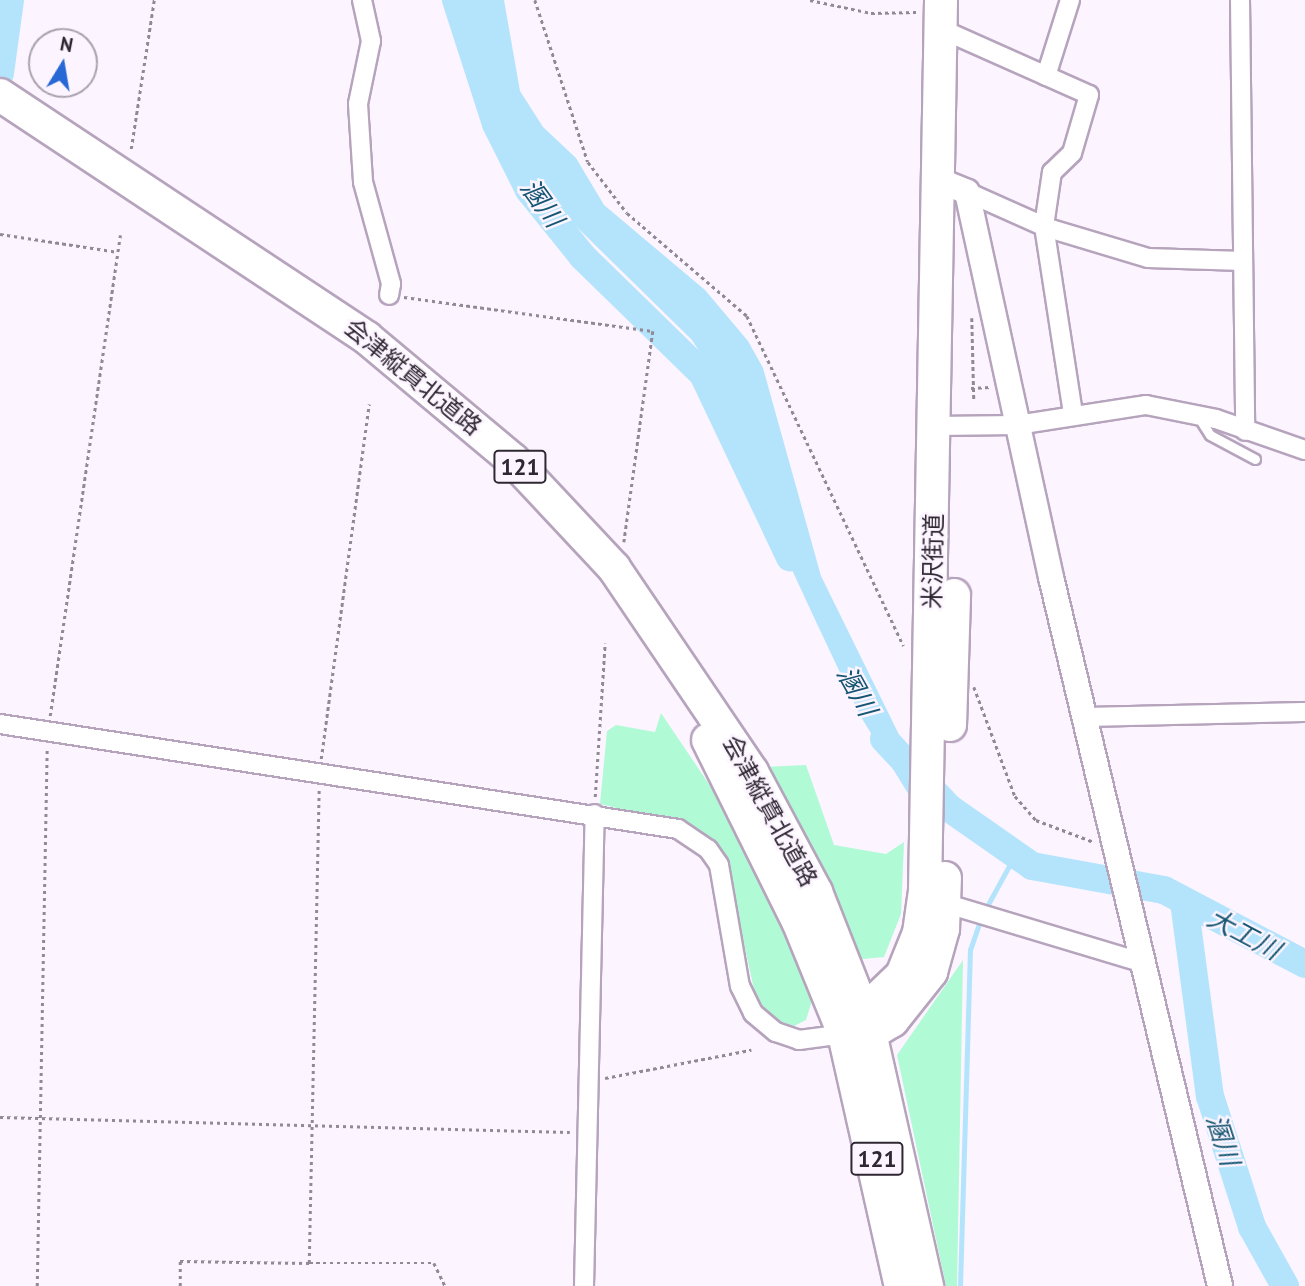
<!DOCTYPE html>
<html>
<head>
<meta charset="utf-8">
<style>
  body { margin:0 }
  #map { position:relative; width:1305px; height:1286px; overflow:hidden; background:#fcf4ff; font-family:"PT Sans","Noto Sans JP",sans-serif }
  div>[style] { position:absolute }
  .green>* { inset:0; background:#b0fad6 }
  .water>* { inset:0; background:#b4e4fc }
  .stream>* { height:4.5px; margin:-2.25px; padding:0 2.25px; transform-origin:2.25px; border-radius:2.25px; background:#b4e4fc }
  .river>* { height:28px; margin:-14px; padding:0 14px; transform-origin:14px; border-radius:14px; background:#b4e4fc }
  .path>* { height:2.5px; margin-top:-1.25px; transform-origin:0; background:repeating-linear-gradient(90deg,#918a94 0 3.5px,transparent 0 7px) }
  .roads { filter:drop-shadow(2px 0 #b6a4bd) drop-shadow(-2px 0 #b6a4bd) drop-shadow(0 2px #b6a4bd) drop-shadow(0 -2px #b6a4bd) }
  .lane>* { height:9px; margin:-4.5px; padding:0 4.5px; transform-origin:4.5px; border-radius:4.5px; background:#fff }
  .street>* { height:18px; margin:-9px; padding:0 9px; transform-origin:9px; border-radius:9px; background:#fff }
  .secondary>* { height:24px; margin:-12px; padding:0 12px; transform-origin:12px; border-radius:12px; background:#fff }
  .highway>* { height:32px; margin:-16px; padding:0 16px; transform-origin:16px; border-radius:16px; background:#fff }
  span { translate:-50% -50%; white-space:nowrap; text-align:center; line-height:1.15; -webkit-text-stroke:5px #fcf4ff; paint-order:stroke }
  .shield-label span { padding:2px 5px; background:#fcf4ff; border:2px solid; border-radius:5px; -webkit-text-stroke-width:0 }
  .shield-label { font-size:23px; color:#2f2832; font-weight:700 }
  .street-label { font-size:24px; color:#2f2832 }
  .water-label { font-size:26px; color:#155772; font-style:italic }
  .north { position:absolute; left:28px; top:28px; width:70px; height:70px; box-sizing:border-box; background:#fcf4ff; border:2px solid #aaa2ad; border-radius:50%; rotate:11deg; font-size:19px; font-weight:700; line-height:28px; text-align:center; color:#2f2832 }
  .north::after { content:''; display:block; margin:auto; width:24px; height:32px; background:#2868d4; clip-path:polygon(50% 0,100% 100%,50% 72%,0 100%) }
</style>
</head>
<body>
<div id="map">
  <div class="green">
    <i style="clip-path:polygon(661px 713px,725px 808px,776px 903px,813px 997px,806px 1020px,794px 1026px,776px 1020px,756px 998px,730px 881px,701px 835px,687px 825px,600px 804px,607px 731px,616px 725px,655px 732px)"></i>
    <i style="clip-path:polygon(806px 765px,834px 845px,886px 854px,904px 842px,901px 914px,884px 957px,863px 959px,850px 949px,764px 767px)"></i>
    <i style="clip-path:polygon(963px 960px,957px 1286px,946px 1286px,897px 1055px)"></i>
  </div>
  <div class="water">
    <i style="clip-path:polygon(470px 0,504px 0,520px 91px,543px 127px,576px 158px,604px 205px,705px 290px,748px 341px,763px 368px,821px 576px,909px 755px,909px 795px,861px 717px,818px 626px,780px 544px,760px 473px,714px 374px,692px 340px,538px 189px,502px 114px)"></i>
  </div>
  <div class="stream">
    <i style="left:985px;top:910px;width:63px;rotate:-61.4deg"></i>
    <i style="left:960px;top:1286px;width:336px;rotate:-88.3deg"></i>
    <i style="left:970px;top:950px;width:34px;rotate:-71deg"></i>
  </div>
  <div class="river">
    <i style="left:456px;top:0;width:130px;rotate:72.1deg"></i>
    <i style="left:496px;top:124px;width:74px;rotate:63.4deg"></i>
    <i style="left:529px;top:190px;width:86px;rotate:51.1deg"></i>
    <i style="left:583px;top:257px;width:168px;rotate:44.3deg"></i>
    <i style="left:703px;top:374px;width:203px;rotate:64.6deg"></i>
    <i style="left:0;top:73px;width:74px;rotate:-82.2deg"></i>
    <i style="left:884px;top:739px;width:95px;rotate:46.7deg"></i>
    <i style="left:949px;top:808px;width:101px;rotate:34.9deg"></i>
    <i style="left:1032px;top:866px;width:134px;rotate:10.3deg"></i>
    <i style="left:1164px;top:890px;width:159px;rotate:27.7deg"></i>
    <i style="left:1184px;top:902px;width:196px;rotate:82.4deg"></i>
    <i style="left:1210px;top:1096px;width:138px;rotate:72.2deg"></i>
    <i style="left:1252px;top:1227px;width:68px;rotate:60.8deg"></i>
  </div>
  <div class="path">
    <i style="left:535px;top:0;width:170px;rotate:71.9deg"></i>
    <i style="left:588px;top:162px;width:64px;rotate:52.6deg"></i>
    <i style="left:627px;top:213px;width:158px;rotate:40.6deg"></i>
    <i style="left:747px;top:316px;width:365px;rotate:64.6deg"></i>
    <i style="left:810px;top:0;width:62px;rotate:12deg"></i>
    <i style="left:871px;top:13px;width:45px;rotate:-1.3deg"></i>
    <i style="left:131px;top:149px;width:151px;rotate:-81.2deg"></i>
    <i style="left:0;top:234px;width:118px;rotate:8.7deg"></i>
    <i style="left:404px;top:297px;width:251px;rotate:7.8deg"></i>
    <i style="left:653px;top:331px;width:213px;rotate:97.8deg"></i>
    <i style="left:972px;top:318px;width:82px;rotate:88.6deg"></i>
    <i style="left:971px;top:388px;width:19px;rotate:-3deg"></i>
    <i style="left:974px;top:687px;width:116px;rotate:69.4deg"></i>
    <i style="left:1015px;top:796px;width:32px;rotate:49deg"></i>
    <i style="left:1036px;top:820px;width:62px;rotate:20.8deg"></i>
    <i style="left:50px;top:716px;width:486px;rotate:-81.7deg"></i>
    <i style="left:321px;top:759px;width:358px;rotate:-82.3deg"></i>
    <i style="left:595px;top:797px;width:154px;rotate:-86.3deg"></i>
    <i style="left:605px;top:1078px;width:149px;rotate:-10.9deg"></i>
    <i style="left:0;top:1117px;width:570px;rotate:1.51deg"></i>
    <i style="left:309px;top:1263px;width:125px"></i>
    <i style="left:434px;top:1263px;width:25px;rotate:64deg"></i>
    <i style="left:37px;top:1286px;width:539px;rotate:-88.94deg"></i>
    <i style="left:180px;top:1286px;width:25px;rotate:-90deg"></i>
    <i style="left:180px;top:1261px;width:129px;rotate:0.9deg"></i>
    <i style="left:309px;top:1263px;width:473px;rotate:-88.8deg"></i>
  </div>
  <div class="roads">
    <div class="lane">
      <i style="left:1198px;top:416px;width:22px;rotate:58deg"></i>
      <i style="left:1210px;top:435px;width:51px;rotate:28.1deg"></i>
    </div>
    <div class="street">
      <i style="left:362px;top:0;width:42px;rotate:77.6deg"></i>
      <i style="left:371px;top:41px;width:64px;rotate:101.7deg"></i>
      <i style="left:358px;top:104px;width:78px;rotate:86.3deg"></i>
      <i style="left:363px;top:182px;width:106px;rotate:74.6deg"></i>
      <i style="left:391px;top:284px;width:11px;rotate:100deg"></i>
      <i style="left:1240px;top:0;width:431px;rotate:89.3deg"></i>
      <i style="left:941px;top:29px;width:162px;rotate:24deg"></i>
      <i style="left:1089px;top:95px;width:60px;rotate:106.3deg"></i>
      <i style="left:1072px;top:153px;width:28px;rotate:136deg"></i>
      <i style="left:1052px;top:172px;width:55px;rotate:98.4deg"></i>
      <i style="left:1044px;top:226px;width:189px;rotate:81.2deg"></i>
      <i style="left:1046px;top:76px;width:80px;rotate:-72.5deg"></i>
      <i style="left:967px;top:192px;width:89px;rotate:24deg"></i>
      <i style="left:1048px;top:228px;width:104px;rotate:16.7deg"></i>
      <i style="left:1148px;top:258px;width:95px;rotate:1.8deg"></i>
      <i style="left:936px;top:426px;width:81px;rotate:-0.7deg"></i>
      <i style="left:1017px;top:425px;width:131px;rotate:-8.8deg"></i>
      <i style="left:1146px;top:405px;width:71px;rotate:11.3deg"></i>
      <i style="left:1216px;top:419px;width:94px;rotate:19.2deg"></i>
      <i style="left:1084px;top:717px;width:221px;rotate:-1.3deg"></i>
      <i style="left:0;top:724px;width:686px;rotate:8.8deg"></i>
      <i style="left:678px;top:829px;width:36px;rotate:34deg"></i>
      <i style="left:708px;top:849px;width:19px;rotate:55deg"></i>
      <i style="left:719px;top:865px;width:123px;rotate:80.2deg"></i>
      <i style="left:740px;top:986px;width:30px;rotate:64deg"></i>
      <i style="left:753px;top:1013px;width:30px;rotate:40deg"></i>
      <i style="left:776px;top:1032px;width:24px;rotate:19deg"></i>
      <i style="left:799px;top:1040px;width:45px;rotate:-7.6deg"></i>
      <i style="left:944px;top:903px;width:206px;rotate:16.7deg"></i>
      <i style="left:584px;top:1286px;width:472px;rotate:-88.7deg"></i>
    </div>
    <div class="secondary">
      <i style="left:938px;top:180px;width:31px;rotate:22deg"></i>
      <i style="left:967px;top:192px;width:394px;rotate:77.7deg"></i>
      <i style="left:1051px;top:577px;width:729px;rotate:76.59deg"></i>
    </div>
    <div class="highway">
      <i style="left:0;top:95px;width:440px;rotate:33.5deg"></i>
      <i style="left:367px;top:338px;width:190px;rotate:39.9deg"></i>
      <i style="left:513px;top:460px;width:148px;rotate:46.9deg"></i>
      <i style="left:614px;top:568px;width:246px;rotate:55.9deg"></i>
      <i style="left:752px;top:772px;width:136px;rotate:61.9deg"></i>
      <i style="left:816px;top:892px;width:142px;rotate:68.5deg"></i>
      <i style="left:868px;top:1024px;width:269px;rotate:77.3deg"></i>
      <i style="left:950px;top:725px;width:130px;rotate:-88.2deg"></i>
      <i style="left:708px;top:740px;width:202px;rotate:63.6deg"></i>
      <i style="left:798px;top:921px;width:122px;rotate:67.8deg"></i>
      <i style="left:844px;top:1034px;width:258px;rotate:77.3deg"></i>
      <i style="left:851px;top:1024px;width:71px;rotate:-43.9deg"></i>
      <i style="left:902px;top:975px;width:45px;rotate:-68deg"></i>
      <i style="left:919px;top:933px;width:42px;rotate:-81.9deg"></i>
      <i style="left:925px;top:891px;width:891px;rotate:-88.97deg"></i>
      <i style="left:851px;top:1034px;width:19px"></i>
      <i style="left:870px;top:1034px;width:26px;rotate:-31deg"></i>
      <i style="left:892px;top:1021px;width:63px;rotate:-51.5deg"></i>
      <i style="left:931px;top:972px;width:45px;rotate:-74.4deg"></i>
      <i style="left:943px;top:929px;width:51px;rotate:-87.8deg"></i>
    </div>
  </div>
  <div class="shield-label">
    <span style="left:520px;top:467px">121</span>
    <span style="left:877px;top:1159px">121</span>
  </div>
  <div class="street-label">
    <span style="left:413px;top:377px;rotate:39deg">会津縦貫北道路</span>
    <span style="left:933px;top:561px;rotate:-89deg">米沢街道</span>
    <span style="left:770px;top:811px;rotate:61deg">会津縦貫北道路</span>
  </div>
  <div class="water-label">
    <span style="left:542px;top:203px;rotate:54deg">溷川</span>
    <span style="left:857px;top:691px;rotate:61deg">溷川</span>
    <span style="left:1244px;top:934px;rotate:28deg">大工川</span>
    <span style="left:1223px;top:1140px;rotate:72deg">溷川</span>
  </div>
  <div class="north">N</div>
</div>
</body>
</html>
